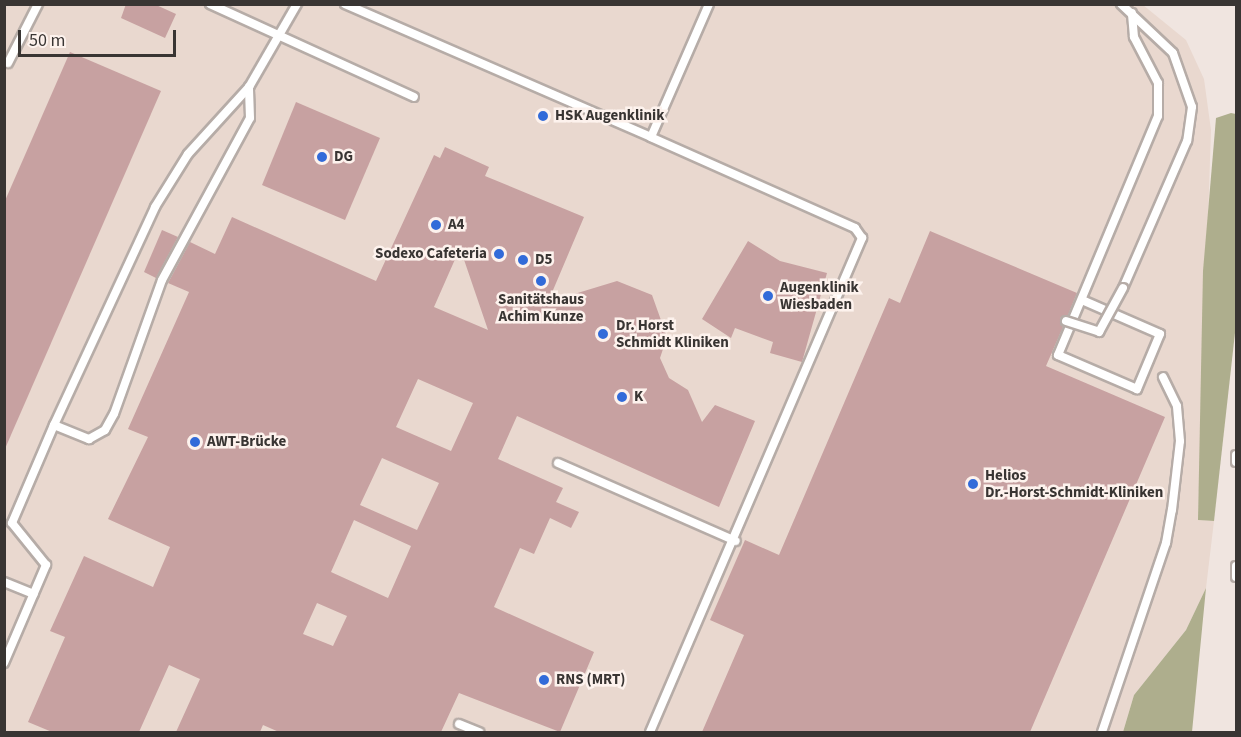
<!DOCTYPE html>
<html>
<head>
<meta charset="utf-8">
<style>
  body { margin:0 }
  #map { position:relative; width:1241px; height:737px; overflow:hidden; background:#f0e5e0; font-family:"Source Sans 3",sans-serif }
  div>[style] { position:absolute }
  .built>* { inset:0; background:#e9d8cf }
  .forest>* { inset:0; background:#aeae8d }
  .building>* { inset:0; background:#c7a1a1 }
  .roads { filter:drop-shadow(2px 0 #b6aca7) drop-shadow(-2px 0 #b6aca7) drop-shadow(0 2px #b6aca7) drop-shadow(0 -2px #b6aca7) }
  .lane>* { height:8px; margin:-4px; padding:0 4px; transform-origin:4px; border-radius:4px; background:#fff }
  .bridges { filter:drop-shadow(2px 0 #b6aca7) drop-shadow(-2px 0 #b6aca7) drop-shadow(0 2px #b6aca7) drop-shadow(0 -2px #b6aca7) }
  .lane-bridge>* { height:8px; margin:-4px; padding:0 4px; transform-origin:4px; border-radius:4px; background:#fff }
  .dots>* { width:16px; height:16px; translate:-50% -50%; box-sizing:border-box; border:3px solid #fdf2ed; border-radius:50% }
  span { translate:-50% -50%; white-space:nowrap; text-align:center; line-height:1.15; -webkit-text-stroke:5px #fdf2ed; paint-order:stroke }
  .poi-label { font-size:15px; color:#393533; font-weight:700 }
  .left { translate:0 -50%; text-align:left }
  .right { translate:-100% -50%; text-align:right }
  .frame { position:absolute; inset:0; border:6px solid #393533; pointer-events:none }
  .scale { position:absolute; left:18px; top:30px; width:158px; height:27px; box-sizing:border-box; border:3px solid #393533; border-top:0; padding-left:8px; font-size:18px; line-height:21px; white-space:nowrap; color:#393533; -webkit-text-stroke:4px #fdf2ed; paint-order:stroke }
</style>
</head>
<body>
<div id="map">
  <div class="built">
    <i style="clip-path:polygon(4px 5px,1143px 5px,1186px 40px,1204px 79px,1211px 130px,1198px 520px,1214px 521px,1206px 588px,1186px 630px,1134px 695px,1123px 732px,5px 732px)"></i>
  </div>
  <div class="forest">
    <i style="clip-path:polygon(1231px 113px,1236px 114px,1236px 324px,1214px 521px,1198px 520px,1203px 271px,1216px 118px)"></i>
    <i style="clip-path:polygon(1206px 588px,1192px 732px,1123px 732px,1134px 695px,1186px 630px)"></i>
  </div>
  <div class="building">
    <i style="clip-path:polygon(126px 4px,154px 4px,176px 14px,165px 38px,121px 18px)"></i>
    <i style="clip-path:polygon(70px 52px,161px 91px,4px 451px,4px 203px)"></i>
    <i style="clip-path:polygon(296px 102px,380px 138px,345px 220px,262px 185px)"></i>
    <i style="clip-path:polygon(evenodd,445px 147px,489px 167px,485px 176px,584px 217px,548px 302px,617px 281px,652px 295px,667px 337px,660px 358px,669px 378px,688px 390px,702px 422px,715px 405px,755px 421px,719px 507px,517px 416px,498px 459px,563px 488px,556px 502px,579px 512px,571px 528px,550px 518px,534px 554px,520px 548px,494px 607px,594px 652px,560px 732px,459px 693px,441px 732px,279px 732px,263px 725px,260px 732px,176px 732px,200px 679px,169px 665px,139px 732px,52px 732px,28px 722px,65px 637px,50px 631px,84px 556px,153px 587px,170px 547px,108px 519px,148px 437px,128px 429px,189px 292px,168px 283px,190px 242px,215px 254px,232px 217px,376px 281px,434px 155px,440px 158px,445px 147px,460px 248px,488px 330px,434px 307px,460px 248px,445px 147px,418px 379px,473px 403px,451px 451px,396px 427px,418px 379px,445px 147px,382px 458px,439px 483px,417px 530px,360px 505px,382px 458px,445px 147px,354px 520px,411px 546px,388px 598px,331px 572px,354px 520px,445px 147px,317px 603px,347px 616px,333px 646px,303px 634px,317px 603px)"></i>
    <i style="clip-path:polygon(162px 230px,178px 237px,156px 278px,144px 272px)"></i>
    <i style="clip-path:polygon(930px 231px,1077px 293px,1068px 315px,1060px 318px,1063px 327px,1046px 366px,1165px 417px,1030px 732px,702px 732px,744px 635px,710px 620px,745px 540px,779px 555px,889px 298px,900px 303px)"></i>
    <i style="clip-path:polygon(748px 241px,780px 261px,827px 273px,802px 362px,770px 353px,773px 342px,735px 328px,731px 338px,702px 319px)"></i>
  </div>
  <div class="roads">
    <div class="lane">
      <i style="left:210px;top:4px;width:224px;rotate:24.5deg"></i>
      <i style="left:345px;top:4px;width:334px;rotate:23.5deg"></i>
      <i style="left:651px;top:137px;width:145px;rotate:-66.4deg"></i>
      <i style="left:1121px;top:4px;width:71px;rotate:43.3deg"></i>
      <i style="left:1173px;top:53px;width:57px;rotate:70.6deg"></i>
      <i style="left:1192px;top:107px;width:34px;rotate:98deg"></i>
      <i style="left:1187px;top:141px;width:160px;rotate:113.5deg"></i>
      <i style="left:8px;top:63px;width:66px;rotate:-63deg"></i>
      <i style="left:1082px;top:300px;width:85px;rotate:23.6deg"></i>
      <i style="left:1160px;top:334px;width:60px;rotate:112.7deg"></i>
      <i style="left:1137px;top:389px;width:86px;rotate:-156.7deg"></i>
      <i style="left:1058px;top:355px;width:259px;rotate:-67.3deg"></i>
      <i style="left:1158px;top:116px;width:33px;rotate:-90deg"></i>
      <i style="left:1158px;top:83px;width:52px;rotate:-117.6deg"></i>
      <i style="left:1134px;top:37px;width:24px;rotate:-95deg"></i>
      <i style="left:54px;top:425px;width:38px;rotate:22deg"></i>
      <i style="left:89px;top:439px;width:18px;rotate:-29deg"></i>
      <i style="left:105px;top:430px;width:18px;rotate:-61deg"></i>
      <i style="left:114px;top:414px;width:142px;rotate:-70.3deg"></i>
      <i style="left:162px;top:280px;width:184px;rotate:-61.5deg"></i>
      <i style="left:250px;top:118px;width:31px;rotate:-92deg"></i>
      <i style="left:1236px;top:455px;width:7px;rotate:90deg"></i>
      <i style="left:558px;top:463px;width:194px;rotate:23.7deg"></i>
      <i style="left:1236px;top:566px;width:11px;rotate:90deg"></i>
      <i style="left:4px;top:582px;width:32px;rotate:22deg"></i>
      <i style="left:4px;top:663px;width:107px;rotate:-66.8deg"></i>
      <i style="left:46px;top:565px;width:54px;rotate:-129deg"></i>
      <i style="left:12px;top:523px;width:107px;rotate:-66.8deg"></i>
      <i style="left:54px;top:425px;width:240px;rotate:-65.1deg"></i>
      <i style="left:155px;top:207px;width:62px;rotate:-58.1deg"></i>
      <i style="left:188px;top:154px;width:91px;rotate:-47.7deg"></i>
      <i style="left:249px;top:87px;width:96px;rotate:-60deg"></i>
      <i style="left:459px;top:724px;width:22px;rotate:22deg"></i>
      <i style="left:650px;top:732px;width:538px;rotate:-66.77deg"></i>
      <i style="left:862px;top:238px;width:12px;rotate:-125deg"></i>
      <i style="left:855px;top:228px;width:223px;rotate:-156deg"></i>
      <i style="left:1102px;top:732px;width:200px;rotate:-71.3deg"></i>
      <i style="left:1166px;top:543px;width:34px;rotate:-80deg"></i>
      <i style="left:1172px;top:510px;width:69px;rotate:-83.4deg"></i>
      <i style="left:1180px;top:441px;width:35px;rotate:-95deg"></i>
      <i style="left:1177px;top:406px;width:32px;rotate:-116deg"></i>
    </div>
  </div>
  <div class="bridges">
    <div class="lane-bridge">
      <i style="left:1066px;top:321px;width:35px;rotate:18deg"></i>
      <i style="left:1099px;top:332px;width:50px;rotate:-61.4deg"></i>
    </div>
  </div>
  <div class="dots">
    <i style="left:543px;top:116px;background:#326bd9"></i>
    <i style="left:322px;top:157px;background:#326bd9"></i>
    <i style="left:436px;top:225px;background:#326bd9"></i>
    <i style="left:499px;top:254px;background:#326bd9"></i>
    <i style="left:523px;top:260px;background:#326bd9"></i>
    <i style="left:541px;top:281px;background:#326bd9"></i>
    <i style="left:768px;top:296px;background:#326bd9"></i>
    <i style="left:603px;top:334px;background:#326bd9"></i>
    <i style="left:622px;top:397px;background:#326bd9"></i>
    <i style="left:195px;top:442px;background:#326bd9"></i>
    <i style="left:973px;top:484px;background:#326bd9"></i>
    <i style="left:544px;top:680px;background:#326bd9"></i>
  </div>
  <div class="poi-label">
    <span class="left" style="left:555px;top:116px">HSK Augenklinik</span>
    <span class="left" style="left:334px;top:157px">DG</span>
    <span class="left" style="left:448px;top:225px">A4</span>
    <span class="right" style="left:487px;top:254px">Sodexo Cafeteria</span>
    <span class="left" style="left:535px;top:260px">D5</span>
    <span class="left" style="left:780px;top:296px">Augenklinik<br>Wiesbaden</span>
    <span style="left:541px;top:308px">Sanitätshaus<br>Achim Kunze</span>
    <span class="left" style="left:616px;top:334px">Dr. Horst<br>Schmidt Kliniken</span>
    <span class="left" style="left:634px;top:397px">K</span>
    <span class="left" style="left:207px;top:442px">AWT-Brücke</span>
    <span class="left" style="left:985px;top:484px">Helios<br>Dr.-Horst-Schmidt-Kliniken</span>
    <span class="left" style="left:556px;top:680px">RNS (MRT)</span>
  </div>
  <div class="frame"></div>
  <div class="scale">50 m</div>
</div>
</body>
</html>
